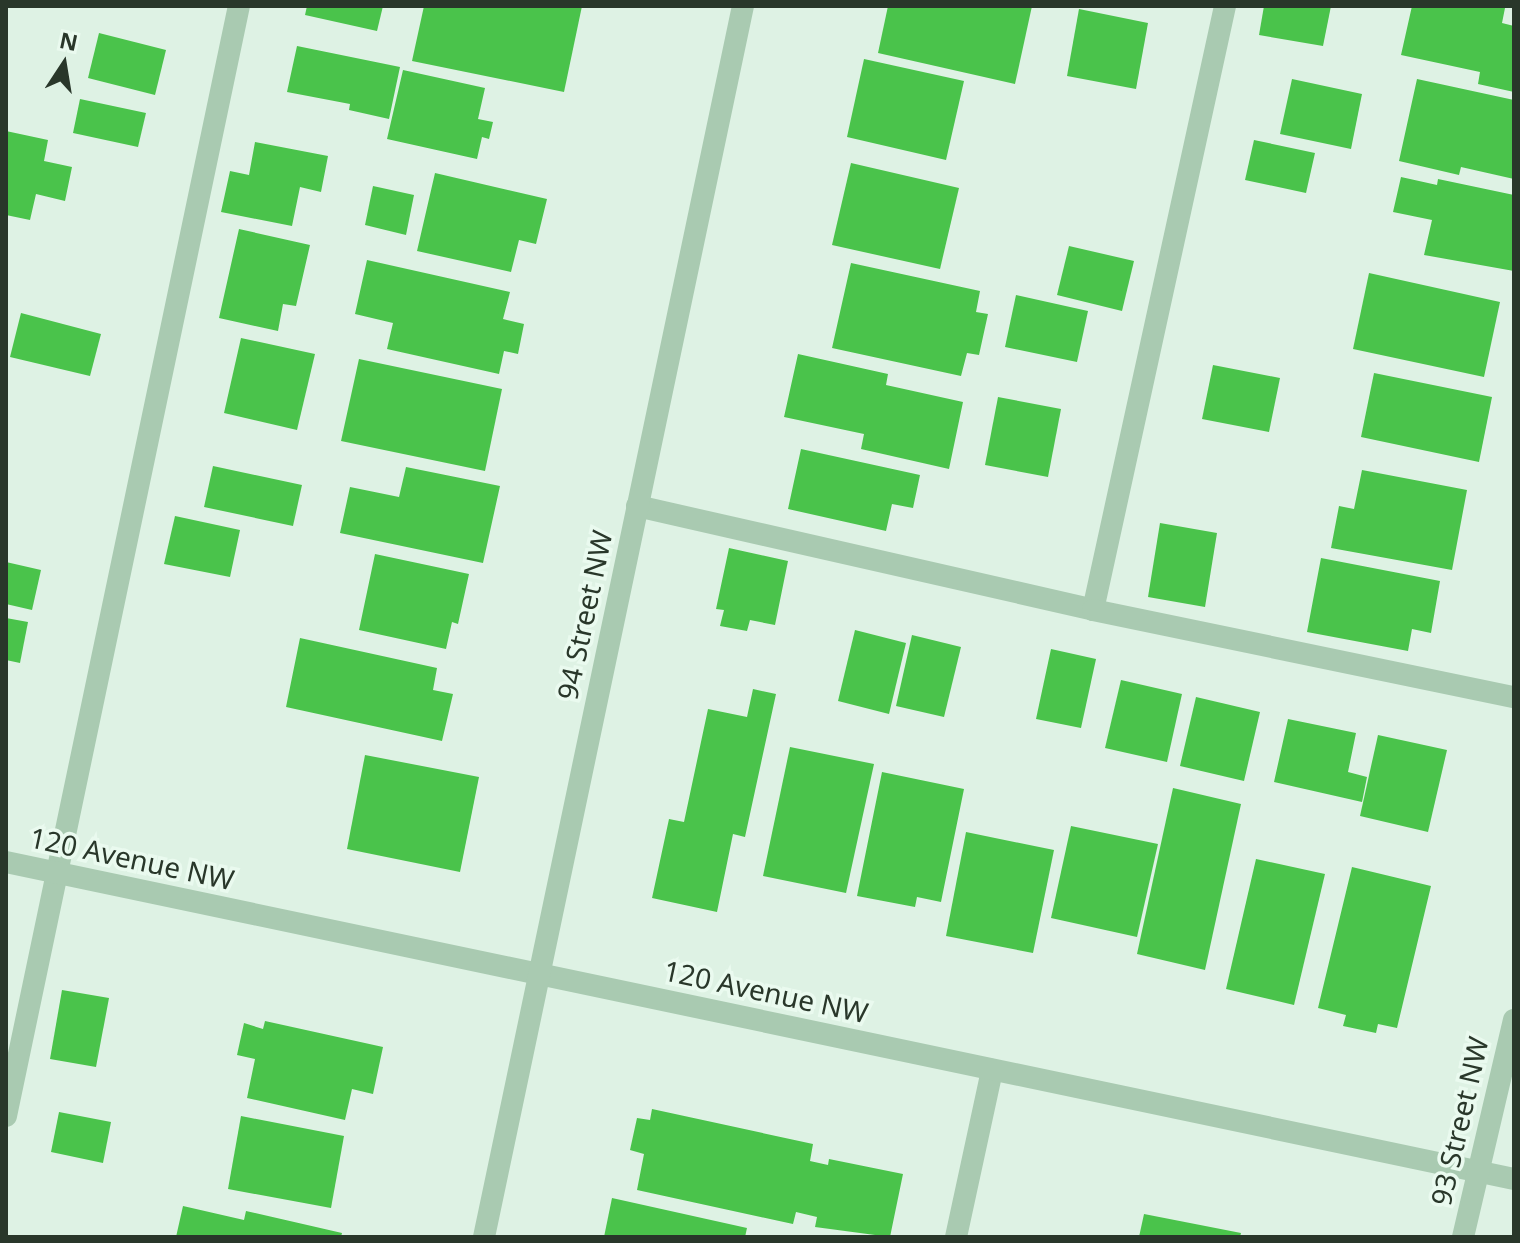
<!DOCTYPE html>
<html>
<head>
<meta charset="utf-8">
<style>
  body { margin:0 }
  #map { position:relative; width:1520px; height:1243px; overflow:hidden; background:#def2e4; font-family:"Noto Sans",sans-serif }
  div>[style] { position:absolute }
  .building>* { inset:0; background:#4ac34b }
  .service>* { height:22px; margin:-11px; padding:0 11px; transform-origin:11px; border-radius:11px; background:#a9cab1 }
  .minor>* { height:22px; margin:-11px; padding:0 11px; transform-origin:11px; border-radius:11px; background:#a9cab1 }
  span { translate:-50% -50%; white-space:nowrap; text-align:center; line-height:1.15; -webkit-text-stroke:7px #eafaef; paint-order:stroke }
  .street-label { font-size:28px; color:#29372a }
  .frame { position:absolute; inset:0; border:8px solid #29372a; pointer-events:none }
  .north { position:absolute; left:24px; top:24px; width:80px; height:80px; -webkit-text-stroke:6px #eafaef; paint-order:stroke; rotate:12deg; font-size:22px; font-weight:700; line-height:32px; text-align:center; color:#29372a }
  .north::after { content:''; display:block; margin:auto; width:28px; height:36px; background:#29372a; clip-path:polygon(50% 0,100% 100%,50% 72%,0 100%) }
</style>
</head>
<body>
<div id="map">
  <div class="building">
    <i style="clip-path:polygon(307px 6px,383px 6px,377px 31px,305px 15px)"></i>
    <i style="clip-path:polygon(424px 6px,582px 6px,564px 92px,412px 61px)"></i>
    <i style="clip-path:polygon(888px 6px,1032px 6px,1015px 84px,878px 53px)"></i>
    <i style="clip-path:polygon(1264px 6px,1331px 6px,1323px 46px,1259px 35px)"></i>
    <i style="clip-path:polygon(1412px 6px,1505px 8px,1502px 23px,1514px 26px,1514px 92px,1478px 84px,1480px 72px,1401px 55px)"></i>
    <i style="clip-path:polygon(1079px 9px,1148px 23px,1136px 89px,1067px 76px)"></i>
    <i style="clip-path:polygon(99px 33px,166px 50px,155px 95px,88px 78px)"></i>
    <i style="clip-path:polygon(297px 46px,400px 67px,389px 119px,349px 110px,350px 104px,287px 92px)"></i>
    <i style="clip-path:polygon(864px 59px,964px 81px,946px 160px,847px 137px)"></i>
    <i style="clip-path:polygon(403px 70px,485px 88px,478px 119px,493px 122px,489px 139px,482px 137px,477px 159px,387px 139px)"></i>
    <i style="clip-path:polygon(1292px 79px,1362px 94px,1351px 149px,1280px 134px)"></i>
    <i style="clip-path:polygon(1417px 79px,1514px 100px,1514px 179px,1461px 167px,1459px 175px,1399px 161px)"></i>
    <i style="clip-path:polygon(80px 99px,146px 113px,138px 147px,73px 133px)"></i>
    <i style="clip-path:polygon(6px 131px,48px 140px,44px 161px,72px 167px,65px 201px,36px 194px,30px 220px,6px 215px)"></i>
    <i style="clip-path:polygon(1254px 140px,1315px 153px,1306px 193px,1245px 180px)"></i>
    <i style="clip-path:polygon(255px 142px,328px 156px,321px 192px,300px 187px,292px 226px,221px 212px,230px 171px,249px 175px)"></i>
    <i style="clip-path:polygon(851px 163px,959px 188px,940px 269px,832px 245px)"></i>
    <i style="clip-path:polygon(435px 173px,547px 199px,536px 244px,519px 240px,511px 272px,417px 251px)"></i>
    <i style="clip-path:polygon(1401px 177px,1437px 185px,1438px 179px,1514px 195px,1514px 271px,1424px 255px,1432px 220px,1393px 212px)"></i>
    <i style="clip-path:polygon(373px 186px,414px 195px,406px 235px,365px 225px)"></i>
    <i style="clip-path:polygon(239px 229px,310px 245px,296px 306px,283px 304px,278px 331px,219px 318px)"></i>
    <i style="clip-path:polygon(1069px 246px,1134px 261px,1122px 311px,1057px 295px)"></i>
    <i style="clip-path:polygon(367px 260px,510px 292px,503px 319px,524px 324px,518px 354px,504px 351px,499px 374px,387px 349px,393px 323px,355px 314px)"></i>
    <i style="clip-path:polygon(851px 263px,980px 291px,976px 312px,988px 314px,979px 355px,967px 353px,961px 376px,832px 348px)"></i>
    <i style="clip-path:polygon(1369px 273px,1500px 302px,1484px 377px,1353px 349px)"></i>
    <i style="clip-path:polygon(1016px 295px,1088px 311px,1077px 362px,1005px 347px)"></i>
    <i style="clip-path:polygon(21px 313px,101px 334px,90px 376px,10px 357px)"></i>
    <i style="clip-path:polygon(241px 338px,315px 354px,297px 430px,224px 413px)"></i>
    <i style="clip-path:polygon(798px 354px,888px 374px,886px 385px,963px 402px,949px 469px,861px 449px,864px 434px,784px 417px)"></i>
    <i style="clip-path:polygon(359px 359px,502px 389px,485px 471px,341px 441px)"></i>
    <i style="clip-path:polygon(1213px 365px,1280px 378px,1269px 432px,1202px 419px)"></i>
    <i style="clip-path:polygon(1374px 373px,1492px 397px,1479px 462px,1361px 437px)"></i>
    <i style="clip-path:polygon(998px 397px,1061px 409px,1048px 477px,985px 465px)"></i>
    <i style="clip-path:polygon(801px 449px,920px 475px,913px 508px,892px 504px,886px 531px,788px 509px)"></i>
    <i style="clip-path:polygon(213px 466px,302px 485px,293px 526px,204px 507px)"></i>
    <i style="clip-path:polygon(406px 467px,500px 486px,483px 563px,340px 533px,350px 487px,399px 497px)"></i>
    <i style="clip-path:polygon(1362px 470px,1467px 490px,1452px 570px,1331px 548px,1339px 506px,1354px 509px)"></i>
    <i style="clip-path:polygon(175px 516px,240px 530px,230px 577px,164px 564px)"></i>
    <i style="clip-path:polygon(1160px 523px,1217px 533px,1205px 607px,1148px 597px)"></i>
    <i style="clip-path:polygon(729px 548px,788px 561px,775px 625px,750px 620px,747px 631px,720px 626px,724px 610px,716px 609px)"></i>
    <i style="clip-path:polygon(375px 554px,469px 574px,458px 624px,452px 622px,446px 649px,359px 630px)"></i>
    <i style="clip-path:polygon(1321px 558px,1440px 581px,1431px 633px,1412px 629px,1408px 651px,1307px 632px)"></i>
    <i style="clip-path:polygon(6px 562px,41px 570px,32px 610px,6px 604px)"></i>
    <i style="clip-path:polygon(6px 618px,28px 622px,20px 663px,6px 660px)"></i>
    <i style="clip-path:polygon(855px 630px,906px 643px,889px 714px,838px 701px)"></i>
    <i style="clip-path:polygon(912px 635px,961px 647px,944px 717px,896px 706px)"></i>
    <i style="clip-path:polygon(300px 638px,437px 668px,433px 690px,453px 694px,442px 741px,286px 707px)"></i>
    <i style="clip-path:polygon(1051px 649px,1096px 659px,1081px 728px,1036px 719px)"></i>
    <i style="clip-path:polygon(1121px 680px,1182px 694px,1167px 762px,1105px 748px)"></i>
    <i style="clip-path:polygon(753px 689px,776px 694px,745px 837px,733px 834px,717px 912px,652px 898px,669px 819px,684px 822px,708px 709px,747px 717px)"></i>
    <i style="clip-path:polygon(1196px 697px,1260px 712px,1244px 781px,1180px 766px)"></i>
    <i style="clip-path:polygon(1288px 719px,1356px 733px,1348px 772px,1367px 777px,1362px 802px,1274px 782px)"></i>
    <i style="clip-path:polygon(1378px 735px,1447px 750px,1428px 832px,1360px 816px)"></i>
    <i style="clip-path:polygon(790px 747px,874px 764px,846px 893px,763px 876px)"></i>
    <i style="clip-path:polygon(365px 755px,479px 777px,460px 872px,347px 849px)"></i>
    <i style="clip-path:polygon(882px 772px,964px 789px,941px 902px,917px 897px,915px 907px,857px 896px)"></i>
    <i style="clip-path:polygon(1173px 788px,1241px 804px,1205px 970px,1137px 954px)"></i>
    <i style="clip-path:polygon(1071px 826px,1158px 844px,1137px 937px,1051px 918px)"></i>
    <i style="clip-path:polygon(966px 832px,1054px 850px,1033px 953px,946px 936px)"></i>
    <i style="clip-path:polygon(1256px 859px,1325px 874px,1294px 1005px,1226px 989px)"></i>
    <i style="clip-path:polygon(1352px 867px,1431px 886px,1397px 1028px,1378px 1024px,1376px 1033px,1343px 1026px,1346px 1015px,1318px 1008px)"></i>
    <i style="clip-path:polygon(62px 990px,109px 998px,96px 1067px,50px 1059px)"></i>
    <i style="clip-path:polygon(265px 1021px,383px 1047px,373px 1094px,352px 1089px,345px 1120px,247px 1098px,255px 1059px,237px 1055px,244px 1023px,263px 1029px)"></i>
    <i style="clip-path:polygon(652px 1109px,813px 1144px,810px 1161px,828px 1165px,829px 1159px,903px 1174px,890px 1237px,815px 1227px,817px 1217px,796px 1212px,793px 1224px,637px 1190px,644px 1154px,630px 1150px,637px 1118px,650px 1120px)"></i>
    <i style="clip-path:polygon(59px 1112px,111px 1122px,103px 1163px,51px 1152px)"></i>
    <i style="clip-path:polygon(241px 1116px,344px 1136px,331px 1208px,228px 1189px)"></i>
    <i style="clip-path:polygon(612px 1198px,747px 1228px,745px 1237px,604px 1237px)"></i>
    <i style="clip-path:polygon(183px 1206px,244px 1220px,246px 1211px,342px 1233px,341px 1237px,176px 1237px)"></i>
    <i style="clip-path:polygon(1144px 1214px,1241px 1233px,1240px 1237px,1139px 1237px)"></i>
  </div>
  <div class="service">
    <i style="left:637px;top:506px;width:468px;rotate:12.8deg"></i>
    <i style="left:1093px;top:610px;width:618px;rotate:-77.67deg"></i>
    <i style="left:1093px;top:610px;width:430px;rotate:11.7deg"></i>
    <i style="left:6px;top:1116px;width:1134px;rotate:-78.15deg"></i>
    <i style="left:956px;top:1237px;width:171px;rotate:-77.8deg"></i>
  </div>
  <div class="minor">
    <i style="left:6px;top:862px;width:1541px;rotate:11.87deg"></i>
    <i style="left:484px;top:1237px;width:1258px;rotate:-78.12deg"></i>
    <i style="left:1463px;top:1237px;width:223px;rotate:-76.8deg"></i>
  </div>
  <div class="street-label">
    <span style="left:584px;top:615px;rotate:-78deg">94 Street NW</span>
    <span style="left:132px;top:858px;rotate:12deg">120 Avenue NW</span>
    <span style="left:766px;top:991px;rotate:12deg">120 Avenue NW</span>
    <span style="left:1459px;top:1121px;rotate:-77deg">93 Street NW</span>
  </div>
  <div class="frame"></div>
  <div class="north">N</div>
</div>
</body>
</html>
